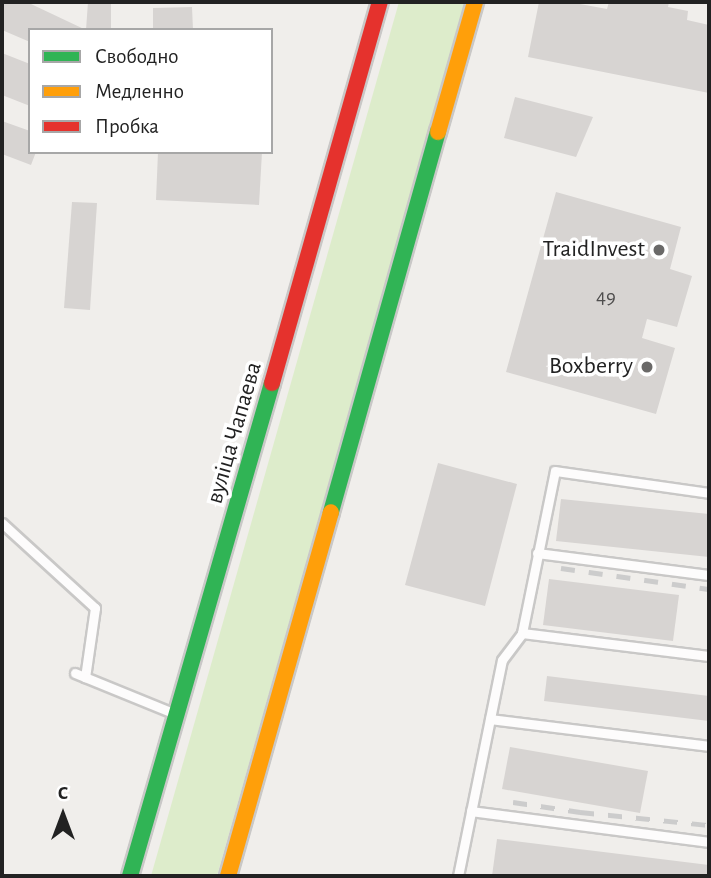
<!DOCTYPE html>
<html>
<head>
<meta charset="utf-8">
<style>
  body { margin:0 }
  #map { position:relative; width:711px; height:878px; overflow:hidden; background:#f0eeeb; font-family:"Alegreya Sans",sans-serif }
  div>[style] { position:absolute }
  .grass>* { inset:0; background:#ddeccb }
  .building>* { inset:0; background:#d7d4d2 }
  .roads { filter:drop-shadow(2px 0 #c9c8c7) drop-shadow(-2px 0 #c9c8c7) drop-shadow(0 2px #c9c8c7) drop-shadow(0 -2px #c9c8c7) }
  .lane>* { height:9px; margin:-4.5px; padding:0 4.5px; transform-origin:4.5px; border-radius:4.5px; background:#fdfcfc }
  .fast>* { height:16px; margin:-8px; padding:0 8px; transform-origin:8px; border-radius:8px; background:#30b455 }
  .slow>* { height:16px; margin:-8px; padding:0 8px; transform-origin:8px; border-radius:8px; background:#ff9f0a }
  .jam>* { height:16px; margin:-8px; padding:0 8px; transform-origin:8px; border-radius:8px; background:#e5322d }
  .rail>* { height:5px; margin-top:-2.5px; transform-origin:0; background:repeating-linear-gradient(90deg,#ccc 0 14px,transparent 0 28px) }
  .dots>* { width:19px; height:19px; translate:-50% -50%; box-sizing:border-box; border:4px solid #fff; border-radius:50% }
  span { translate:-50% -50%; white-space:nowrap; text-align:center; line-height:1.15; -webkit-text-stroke:7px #fff; paint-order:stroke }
  .number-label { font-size:21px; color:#4f4e4e }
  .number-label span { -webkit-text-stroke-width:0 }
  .poi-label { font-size:24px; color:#222 }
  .right { translate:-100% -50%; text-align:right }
  .street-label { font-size:24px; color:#222 }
  .frame { position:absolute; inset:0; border:4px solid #222; pointer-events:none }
  .legend { position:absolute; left:28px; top:28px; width:245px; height:126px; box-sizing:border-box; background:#fff; border:2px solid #a7a7a7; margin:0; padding:9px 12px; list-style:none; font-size:21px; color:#222 }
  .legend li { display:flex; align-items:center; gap:14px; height:35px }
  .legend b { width:35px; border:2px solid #a7a7a7 }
  .north { position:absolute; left:28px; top:780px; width:70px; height:70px; -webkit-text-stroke:5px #fff; paint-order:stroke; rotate:0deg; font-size:19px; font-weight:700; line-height:28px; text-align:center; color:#222 }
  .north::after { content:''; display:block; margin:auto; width:24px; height:32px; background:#222; clip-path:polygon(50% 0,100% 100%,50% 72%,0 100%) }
</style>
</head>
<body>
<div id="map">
  <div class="grass">
    <i style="clip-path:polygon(399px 2px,466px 2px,217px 876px,151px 876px)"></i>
  </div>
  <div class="building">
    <i style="clip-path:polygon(2px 2px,32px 2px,31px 4px,86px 30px,30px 30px,30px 42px,2px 30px)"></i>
    <i style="clip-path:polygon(88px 2px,111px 2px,111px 30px,86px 30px)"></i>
    <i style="clip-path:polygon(539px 2px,569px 2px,607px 9px,609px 2px,669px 2px,668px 7px,688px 11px,687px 20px,709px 25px,709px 93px,528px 57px)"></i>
    <i style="clip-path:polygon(192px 7px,193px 30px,153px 30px,153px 8px)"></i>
    <i style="clip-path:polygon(2px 53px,30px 64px,30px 106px,2px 95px)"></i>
    <i style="clip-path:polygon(515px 97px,593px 117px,576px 157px,504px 138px)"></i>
    <i style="clip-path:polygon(2px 121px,30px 131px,30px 152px,36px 152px,31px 165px,2px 154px)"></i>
    <i style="clip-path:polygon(158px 152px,262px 152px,259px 205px,156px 200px)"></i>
    <i style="clip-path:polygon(556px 192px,681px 227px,670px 269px,692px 276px,677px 327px,647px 319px,642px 338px,675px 348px,656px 414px,506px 372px)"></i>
    <i style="clip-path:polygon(72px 202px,97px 203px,90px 310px,64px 308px)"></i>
    <i style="clip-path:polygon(438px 463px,517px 484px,485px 606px,405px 585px)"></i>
    <i style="clip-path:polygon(561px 499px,709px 514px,709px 557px,556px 541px)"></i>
    <i style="clip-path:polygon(549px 579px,679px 595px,673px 641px,543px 625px)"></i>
    <i style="clip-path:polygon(547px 676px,709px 696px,709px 721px,544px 701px)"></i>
    <i style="clip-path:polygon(510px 747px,648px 771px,640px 813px,502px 789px)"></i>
    <i style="clip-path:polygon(497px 839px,709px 865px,709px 876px,492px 876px)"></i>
  </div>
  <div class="roads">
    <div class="lane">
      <i style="left:2px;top:523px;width:126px;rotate:42.4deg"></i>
      <i style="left:95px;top:608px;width:70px;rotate:98.2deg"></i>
      <i style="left:537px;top:553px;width:173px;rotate:7.3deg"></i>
      <i style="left:522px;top:633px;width:188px;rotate:7deg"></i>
      <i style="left:75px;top:673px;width:111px;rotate:22.2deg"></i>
      <i style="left:490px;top:719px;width:221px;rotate:7deg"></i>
      <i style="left:471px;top:811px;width:240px;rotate:7.4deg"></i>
      <i style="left:458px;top:876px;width:220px;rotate:-78.5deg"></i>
      <i style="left:502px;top:660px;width:34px;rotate:-53deg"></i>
      <i style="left:522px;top:633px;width:165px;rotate:-78.5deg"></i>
      <i style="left:555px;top:471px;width:156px;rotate:8.1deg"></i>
    </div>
    <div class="fast">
      <i style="left:331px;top:512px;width:395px;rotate:-74.3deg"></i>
      <i style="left:130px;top:876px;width:513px;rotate:-73.93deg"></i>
    </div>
    <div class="slow">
      <i style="left:438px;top:132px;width:135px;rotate:-74.1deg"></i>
      <i style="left:228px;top:876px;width:378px;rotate:-74.2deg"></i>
    </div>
    <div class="jam">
      <i style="left:272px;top:383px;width:396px;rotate:-74.2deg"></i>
    </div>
  </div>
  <div class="rail">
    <i style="left:561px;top:568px;width:149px;rotate:8.1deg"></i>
    <i style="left:513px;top:802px;width:68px;rotate:8.5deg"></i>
    <i style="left:580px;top:812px;width:130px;rotate:5.8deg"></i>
  </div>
  <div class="dots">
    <i style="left:659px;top:250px;background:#6a6968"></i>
    <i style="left:647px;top:367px;background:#6a6968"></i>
  </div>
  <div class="number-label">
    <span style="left:606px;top:297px">49</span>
  </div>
  <div class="poi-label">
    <span class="right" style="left:645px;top:250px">TraidInvest</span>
    <span class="right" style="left:633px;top:367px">Boxberry</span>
  </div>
  <div class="street-label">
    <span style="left:235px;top:433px;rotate:-74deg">вуліца Чапаева</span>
  </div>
  <div class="frame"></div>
  <ul class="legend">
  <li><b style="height:9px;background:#30b455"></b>Свободно</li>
  <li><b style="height:9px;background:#ff9f0a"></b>Медленно</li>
  <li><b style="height:9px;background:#e5322d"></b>Пробка</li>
  </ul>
  <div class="north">С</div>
</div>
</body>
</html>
